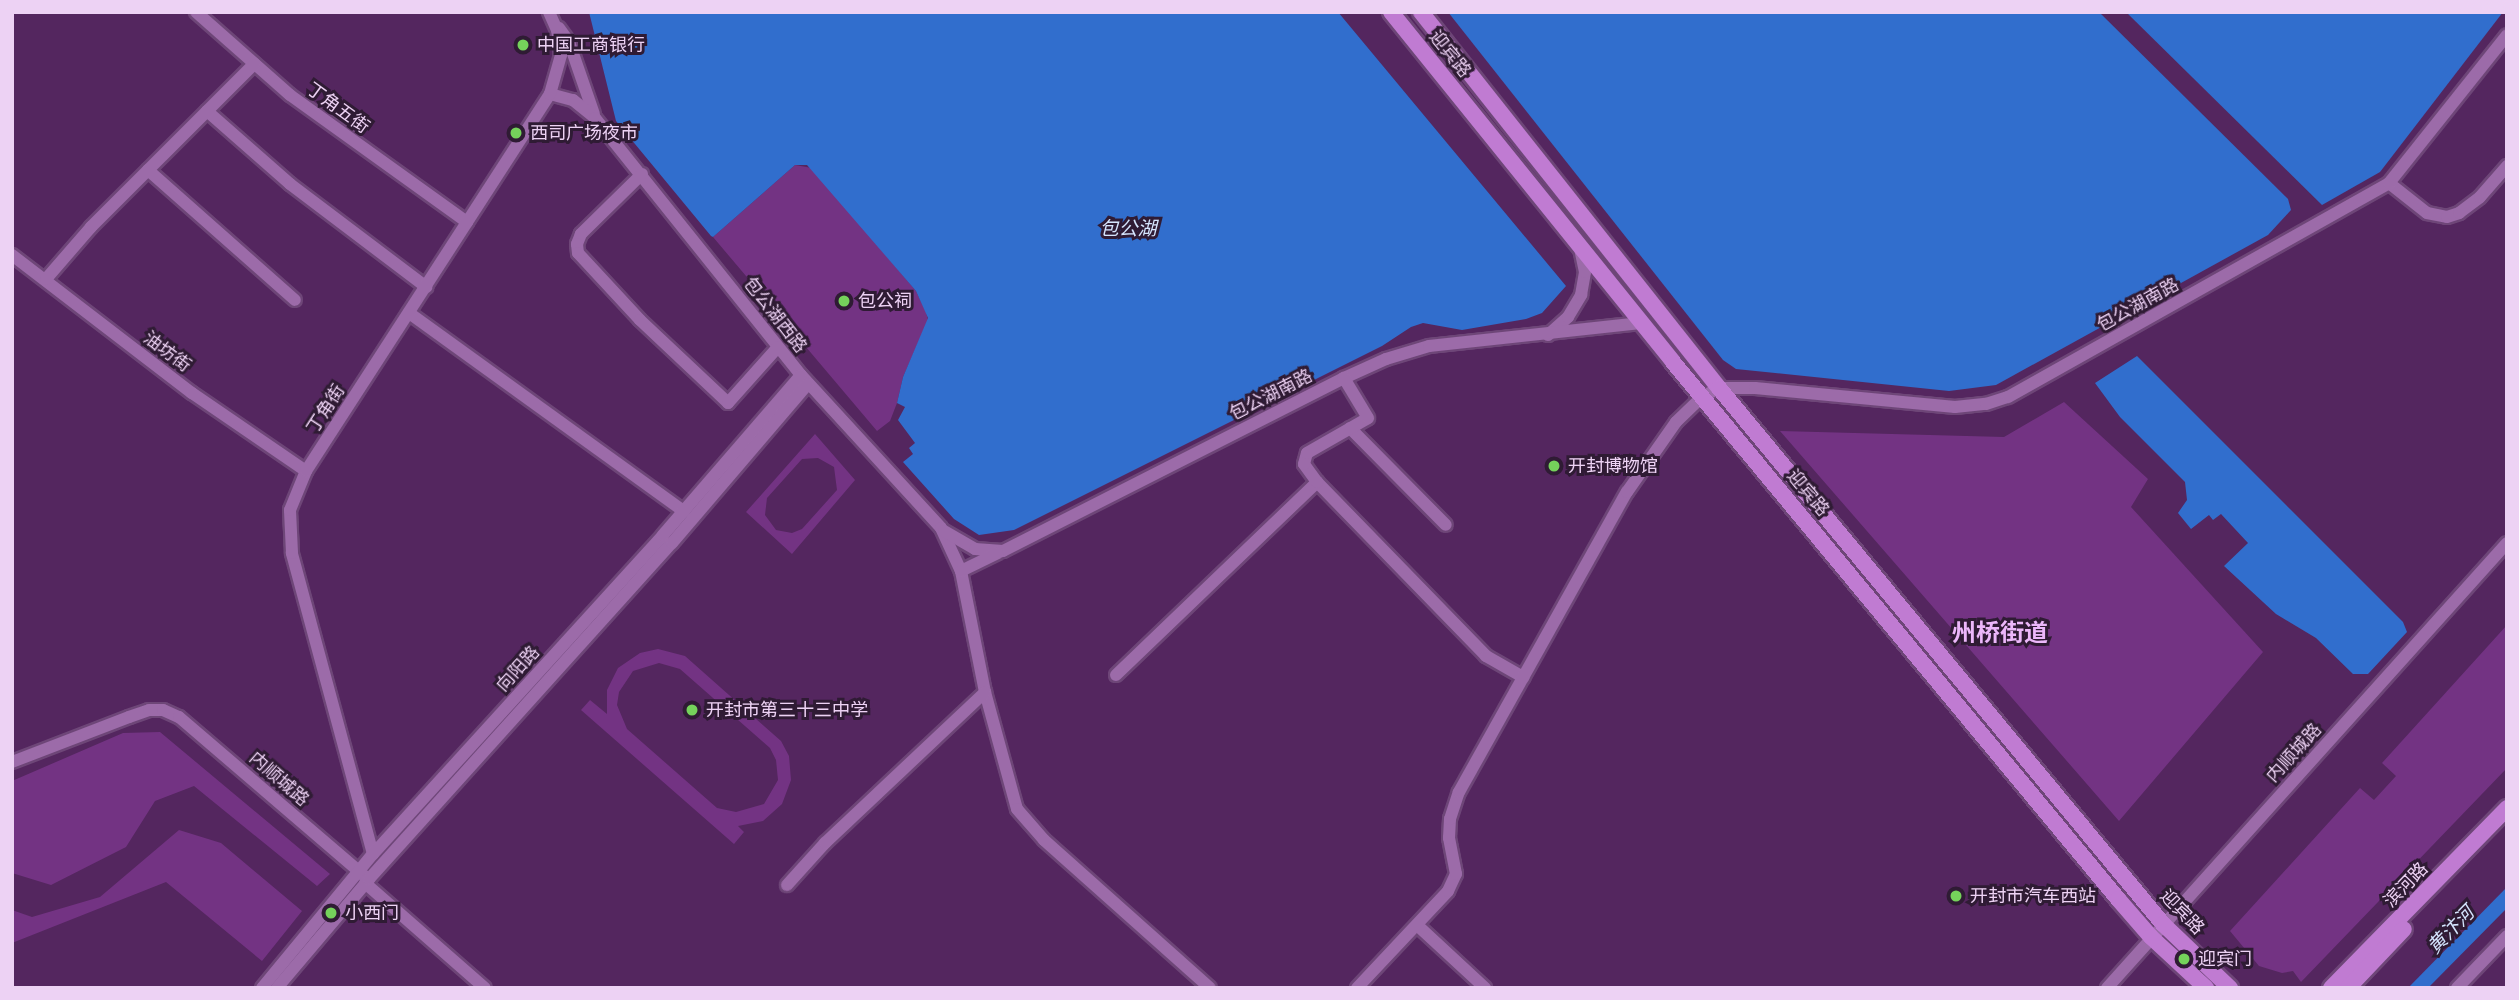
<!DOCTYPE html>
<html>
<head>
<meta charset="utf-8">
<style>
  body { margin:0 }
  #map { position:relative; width:2519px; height:1000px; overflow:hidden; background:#54265f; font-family:Roboto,"Noto Sans SC",sans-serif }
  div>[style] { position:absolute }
  .green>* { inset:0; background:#733383 }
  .water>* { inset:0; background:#316ecd }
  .roads { filter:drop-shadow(2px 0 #6e4678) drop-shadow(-2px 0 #6e4678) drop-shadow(0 2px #6e4678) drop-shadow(0 -2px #6e4678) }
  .minor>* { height:12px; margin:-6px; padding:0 6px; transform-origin:6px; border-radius:6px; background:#9c6ba9 }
  .major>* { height:16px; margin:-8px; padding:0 8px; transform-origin:8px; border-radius:8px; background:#c07bd2 }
  .dots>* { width:19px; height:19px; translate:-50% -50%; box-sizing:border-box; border:4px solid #2f1b34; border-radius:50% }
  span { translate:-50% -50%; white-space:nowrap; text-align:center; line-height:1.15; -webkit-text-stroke:6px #2f1b34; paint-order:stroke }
  .poi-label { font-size:18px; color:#edd2f4 }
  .left { translate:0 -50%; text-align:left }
  .street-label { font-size:18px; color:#edd2f4 }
  .water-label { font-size:19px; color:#d5e5fe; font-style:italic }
  .district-label { font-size:24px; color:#ecb7fa; font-weight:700 }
  .frame { position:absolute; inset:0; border:14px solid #edd2f4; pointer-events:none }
</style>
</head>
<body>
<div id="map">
  <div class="green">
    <i style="clip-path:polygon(795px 165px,812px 168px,916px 291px,926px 312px,928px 320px,903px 377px,897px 403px,890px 421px,877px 431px,713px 237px)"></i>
    <i style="clip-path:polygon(2064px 402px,2148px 479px,2131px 507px,2263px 652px,2119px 821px,1780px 431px,2004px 437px)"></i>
    <i style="clip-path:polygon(evenodd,815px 434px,855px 480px,792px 554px,746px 512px,815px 434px,818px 458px,834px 467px,837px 490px,802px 529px,792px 533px,776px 530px,765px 515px,767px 498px,802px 459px,818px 458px)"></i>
    <i style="clip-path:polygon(2507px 625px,2507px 768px,2301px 982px,2293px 971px,2282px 973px,2259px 966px,2230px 931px,2360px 788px,2374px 800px,2396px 776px,2382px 763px)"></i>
    <i style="clip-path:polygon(evenodd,658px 649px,685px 656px,781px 741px,789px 756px,791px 780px,782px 804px,763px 821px,738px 826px,744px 832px,734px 844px,581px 710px,590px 700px,607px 714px,607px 690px,618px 668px,640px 653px,658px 649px,659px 663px,680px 669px,770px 748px,776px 760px,778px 780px,764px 804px,736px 812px,717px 808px,627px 729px,617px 705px,619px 692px,633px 671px,659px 663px)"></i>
    <i style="clip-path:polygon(160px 732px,330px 874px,317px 886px,194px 786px,155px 801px,126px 847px,51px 885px,12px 873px,12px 781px,123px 733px)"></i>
    <i style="clip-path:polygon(179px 830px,221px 843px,302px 911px,262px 961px,166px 882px,12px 943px,12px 910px,32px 917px,100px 897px)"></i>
  </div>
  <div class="water">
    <i style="clip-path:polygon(589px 12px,1338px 12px,1566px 286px,1542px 313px,1526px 319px,1462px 330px,1423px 323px,1411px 327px,1382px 346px,1014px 530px,979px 535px,954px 519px,903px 462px,913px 454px,909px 448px,915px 443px,898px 420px,905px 407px,897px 403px,903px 377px,928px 318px,916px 291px,807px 165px,795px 165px,713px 237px,711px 236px,616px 121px)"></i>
    <i style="clip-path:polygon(1448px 12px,2099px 12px,2288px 199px,2291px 210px,2268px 235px,1996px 385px,1949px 391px,1736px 369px,1723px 360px)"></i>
    <i style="clip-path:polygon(2126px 12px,2503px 12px,2380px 172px,2322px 205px)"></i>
    <i style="clip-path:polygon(2137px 356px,2403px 622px,2407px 632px,2368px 674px,2353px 674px,2316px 638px,2276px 614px,2224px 566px,2248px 543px,2221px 514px,2213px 520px,2209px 515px,2191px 529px,2178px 513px,2187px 500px,2185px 482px,2120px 417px,2095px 383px)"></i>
    <i style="clip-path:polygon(2507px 887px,2507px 908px,2428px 988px,2408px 988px)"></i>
  </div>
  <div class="roads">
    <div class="minor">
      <i style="left:196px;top:12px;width:125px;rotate:41.4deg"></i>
      <i style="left:290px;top:95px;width:218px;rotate:35.7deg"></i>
      <i style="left:559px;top:28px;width:17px;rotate:54deg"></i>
      <i style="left:569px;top:42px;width:76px;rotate:70.9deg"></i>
      <i style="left:550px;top:94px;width:24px;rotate:15deg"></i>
      <i style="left:573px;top:100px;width:28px;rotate:39deg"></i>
      <i style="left:595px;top:118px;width:329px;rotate:51.3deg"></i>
      <i style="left:801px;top:375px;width:207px;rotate:47.5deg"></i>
      <i style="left:941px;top:528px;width:47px;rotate:65.1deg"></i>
      <i style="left:961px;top:571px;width:123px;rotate:78.8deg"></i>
      <i style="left:985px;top:692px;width:121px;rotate:74.7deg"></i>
      <i style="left:1017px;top:809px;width:41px;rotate:48.9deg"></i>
      <i style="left:1044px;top:840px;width:222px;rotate:41.7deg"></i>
      <i style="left:207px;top:111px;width:111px;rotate:41.3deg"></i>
      <i style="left:290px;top:184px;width:171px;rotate:37.1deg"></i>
      <i style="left:148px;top:170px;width:196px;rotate:41.5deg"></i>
      <i style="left:642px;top:174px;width:86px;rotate:135.5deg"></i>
      <i style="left:581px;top:234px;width:11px;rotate:112deg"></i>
      <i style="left:577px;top:244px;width:9px;rotate:84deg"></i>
      <i style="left:578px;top:253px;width:91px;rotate:47.2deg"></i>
      <i style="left:640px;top:320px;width:121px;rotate:43.3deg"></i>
      <i style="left:728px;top:403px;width:75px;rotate:-48.2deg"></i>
      <i style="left:2389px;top:183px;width:48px;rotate:38.3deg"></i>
      <i style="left:2427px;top:213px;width:20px;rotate:11deg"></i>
      <i style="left:2447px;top:217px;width:13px;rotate:-18deg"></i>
      <i style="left:2459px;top:213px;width:26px;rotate:-37deg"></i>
      <i style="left:2480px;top:197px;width:41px;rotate:-48.9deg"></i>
      <i style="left:12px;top:255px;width:227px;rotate:37.5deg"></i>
      <i style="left:192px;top:393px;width:138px;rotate:34.4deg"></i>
      <i style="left:46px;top:279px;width:69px;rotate:-49.1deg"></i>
      <i style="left:91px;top:227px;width:231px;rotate:-45deg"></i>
      <i style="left:409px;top:313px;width:339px;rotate:35.8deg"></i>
      <i style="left:1548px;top:335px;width:27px;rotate:-42deg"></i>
      <i style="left:1568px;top:317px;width:26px;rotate:-59deg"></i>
      <i style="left:1581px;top:295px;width:23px;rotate:-80deg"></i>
      <i style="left:1585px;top:272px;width:25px;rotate:-102deg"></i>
      <i style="left:1350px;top:428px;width:136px;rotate:45.3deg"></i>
      <i style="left:1317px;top:482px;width:243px;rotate:45.8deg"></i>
      <i style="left:1486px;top:656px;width:43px;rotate:29.6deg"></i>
      <i style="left:944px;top:531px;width:36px;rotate:30deg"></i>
      <i style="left:975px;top:549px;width:28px;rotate:4deg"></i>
      <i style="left:1003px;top:551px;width:382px;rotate:-26.9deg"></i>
      <i style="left:1344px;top:378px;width:46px;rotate:-24.3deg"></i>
      <i style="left:1386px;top:359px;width:45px;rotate:-16.8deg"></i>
      <i style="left:1429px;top:346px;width:213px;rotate:-6.2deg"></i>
      <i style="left:961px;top:571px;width:41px;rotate:-25.9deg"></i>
      <i style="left:1116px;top:675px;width:279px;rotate:-43.8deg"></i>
      <i style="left:1317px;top:482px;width:22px;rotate:-126deg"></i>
      <i style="left:1304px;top:464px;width:11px;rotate:-75deg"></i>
      <i style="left:1307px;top:453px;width:70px;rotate:-29.8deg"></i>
      <i style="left:1368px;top:418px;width:47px;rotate:-121deg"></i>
      <i style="left:12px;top:762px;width:125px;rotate:-21deg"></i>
      <i style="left:129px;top:717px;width:21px;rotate:-19deg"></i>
      <i style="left:149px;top:710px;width:14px"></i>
      <i style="left:163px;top:710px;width:17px;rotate:24deg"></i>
      <i style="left:179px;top:717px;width:246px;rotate:40.6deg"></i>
      <i style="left:373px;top:854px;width:312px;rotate:-105.1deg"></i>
      <i style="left:292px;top:553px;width:43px;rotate:-92.7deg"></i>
      <i style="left:290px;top:510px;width:42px;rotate:-67.7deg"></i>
      <i style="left:306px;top:471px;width:449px;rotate:-57.1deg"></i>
      <i style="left:550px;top:94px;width:41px;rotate:-74.2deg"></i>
      <i style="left:561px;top:55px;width:25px;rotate:-99deg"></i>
      <i style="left:557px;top:30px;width:20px;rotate:-114deg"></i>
      <i style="left:365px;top:883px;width:159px;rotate:41.2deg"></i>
      <i style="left:787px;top:885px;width:57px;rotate:-47.9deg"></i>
      <i style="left:825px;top:843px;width:220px;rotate:-43.3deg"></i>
      <i style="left:1417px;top:925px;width:93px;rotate:42.8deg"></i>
      <i style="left:262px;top:988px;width:174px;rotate:-50.4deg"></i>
      <i style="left:373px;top:854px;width:431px;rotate:-47.7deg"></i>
      <i style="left:663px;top:535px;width:211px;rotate:-49.2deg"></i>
      <i style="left:277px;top:988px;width:143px;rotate:-49.8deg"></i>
      <i style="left:369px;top:879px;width:452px;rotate:-48deg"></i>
      <i style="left:672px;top:543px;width:209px;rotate:-49.5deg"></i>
      <i style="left:1357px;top:988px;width:133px;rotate:-46.8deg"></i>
      <i style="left:1448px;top:891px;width:19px;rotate:-65deg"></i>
      <i style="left:1456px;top:874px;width:37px;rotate:-101deg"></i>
      <i style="left:1449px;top:838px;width:19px;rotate:-87deg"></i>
      <i style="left:1450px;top:819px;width:28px;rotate:-72deg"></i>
      <i style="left:1459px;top:792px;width:344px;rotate:-60.8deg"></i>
      <i style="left:1627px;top:492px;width:85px;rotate:-55deg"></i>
      <i style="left:1676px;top:422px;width:36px;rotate:-44deg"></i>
      <i style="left:1702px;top:397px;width:19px;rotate:-28deg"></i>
      <i style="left:1719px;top:388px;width:36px"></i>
      <i style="left:1755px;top:388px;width:201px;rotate:5.4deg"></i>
      <i style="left:1955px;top:407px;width:31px;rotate:-6deg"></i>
      <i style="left:1986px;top:404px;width:23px;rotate:-18deg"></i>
      <i style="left:2008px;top:397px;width:437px;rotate:-29.3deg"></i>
      <i style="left:2389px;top:183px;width:189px;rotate:-51.4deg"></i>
      <i style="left:2107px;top:988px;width:598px;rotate:-48.05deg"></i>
      <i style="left:2457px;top:988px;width:72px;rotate:-46.1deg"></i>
    </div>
    <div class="major">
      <i style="left:1391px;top:12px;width:449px;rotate:51.1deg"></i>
      <i style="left:1673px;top:362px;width:697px;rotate:50.35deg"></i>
      <i style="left:2118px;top:899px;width:50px;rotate:49deg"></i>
      <i style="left:2151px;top:937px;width:75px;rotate:42.8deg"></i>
      <i style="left:1421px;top:12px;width:480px;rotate:51.6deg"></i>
      <i style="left:1719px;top:388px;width:696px;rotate:50.36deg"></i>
      <i style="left:2163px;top:924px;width:93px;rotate:43.7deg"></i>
      <i style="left:2331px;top:988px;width:252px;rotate:-45.6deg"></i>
      <i style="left:2348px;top:988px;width:81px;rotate:-46.5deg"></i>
    </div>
  </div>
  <div class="dots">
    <i style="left:523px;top:45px;background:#75d25b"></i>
    <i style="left:516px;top:133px;background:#75d25b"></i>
    <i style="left:844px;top:301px;background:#75d25b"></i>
    <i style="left:1554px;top:466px;background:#75d25b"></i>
    <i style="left:692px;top:710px;background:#75d25b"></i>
    <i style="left:1956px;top:896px;background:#75d25b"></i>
    <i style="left:331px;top:913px;background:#75d25b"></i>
    <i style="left:2184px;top:959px;background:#75d25b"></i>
  </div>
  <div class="poi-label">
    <span class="left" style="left:537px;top:45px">中国工商银行</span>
    <span class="left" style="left:530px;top:133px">西司广场夜市</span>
    <span class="left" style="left:858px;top:301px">包公祠</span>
    <span class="left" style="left:1568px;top:466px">开封博物馆</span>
    <span class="left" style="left:706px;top:710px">开封市第三十三中学</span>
    <span class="left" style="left:1970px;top:896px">开封市汽车西站</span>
    <span class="left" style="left:345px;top:913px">小西门</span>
    <span class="left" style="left:2198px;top:959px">迎宾门</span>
  </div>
  <div class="street-label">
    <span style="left:1450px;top:54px;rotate:51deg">迎宾路</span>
    <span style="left:338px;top:108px;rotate:36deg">丁角五街</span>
    <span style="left:2138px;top:305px;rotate:-29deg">包公湖南路</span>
    <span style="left:775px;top:315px;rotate:52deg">包公湖西路</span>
    <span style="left:167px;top:352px;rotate:37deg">油坊街</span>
    <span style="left:1271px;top:395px;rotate:-27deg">包公湖南路</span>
    <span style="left:326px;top:409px;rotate:-57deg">丁角街</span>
    <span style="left:1808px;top:493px;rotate:50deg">迎宾路</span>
    <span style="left:518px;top:669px;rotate:-48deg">向阳路</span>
    <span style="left:2294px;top:753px;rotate:-48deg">内顺城路</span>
    <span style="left:279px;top:779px;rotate:41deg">内顺城路</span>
    <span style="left:2406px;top:885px;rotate:-46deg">滨河路</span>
    <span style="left:2182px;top:912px;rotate:46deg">迎宾路</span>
  </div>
  <div class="water-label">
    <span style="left:1128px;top:229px">包公湖</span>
    <span style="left:2451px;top:930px;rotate:-46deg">黄汴河</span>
  </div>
  <div class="district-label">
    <span style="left:2000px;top:634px">州桥街道</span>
  </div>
  <div class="frame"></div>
</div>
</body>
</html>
